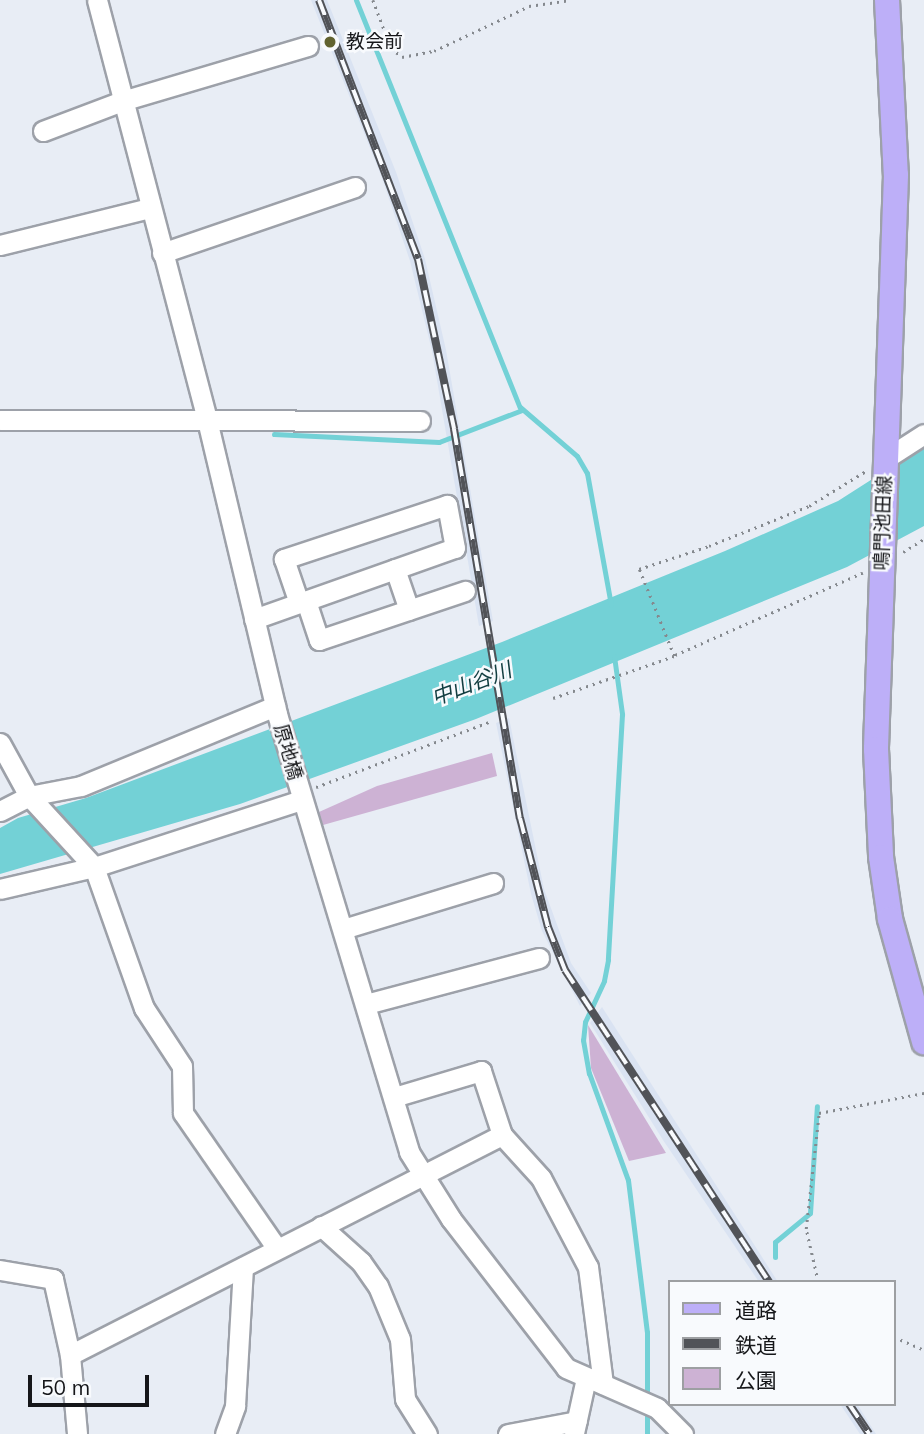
<!DOCTYPE html>
<html>
<head>
<meta charset="utf-8">
<style>
  body { margin:0 }
  #map { position:relative; width:924px; height:1434px; overflow:hidden; background:#e8edf5; font-family:Mulish,"Noto Sans JP",sans-serif }
  div>[style] { position:absolute }
  .built>* { inset:0; background:#dae3f2 }
  .green>* { inset:0; background:#cdb2d4 }
  .water>* { inset:0; background:#73d1d6 }
  .stream>* { height:5px; margin:-2.5px; padding:0 2.5px; transform-origin:2.5px; border-radius:2.5px; background:#73d1d6 }
  .path>* { height:2.5px; margin-top:-1.25px; transform-origin:0; background:repeating-linear-gradient(90deg,#85898e 0 2px,transparent 0 7px) }
  .roads { filter:drop-shadow(2px 0 #9da1a9) drop-shadow(-2px 0 #9da1a9) drop-shadow(0 2px #9da1a9) drop-shadow(0 -2px #9da1a9) }
  .minor>* { height:19px; margin:-9.5px; padding:0 9.5px; transform-origin:9.5px; border-radius:9.5px; background:#fff }
  .major>* { height:24px; margin:-12px; padding:0 12px; transform-origin:12px; border-radius:12px; background:#bdaff8 }
  .rail>* { height:8px; margin-top:-4px; transform-origin:0; background:repeating-linear-gradient(90deg,#f8fafd 0 16px,#515358 0 32px); box-sizing:border-box; border-block:2px solid #515358 }
  .dots>* { width:19px; height:19px; translate:-50% -50%; box-sizing:border-box; border:4px solid #f8fafd; border-radius:50% }
  span { translate:-50% -50%; white-space:nowrap; text-align:center; line-height:1.15; -webkit-text-stroke:5px #f8fafd; paint-order:stroke }
  .poi-label { font-size:19px; color:#151619 }
  .left { translate:0 -50%; text-align:left }
  .street-label { font-size:19px; color:#151619 }
  .water-label { font-size:21px; color:#123e41; font-style:italic }
  .legend { position:absolute; left:668px; top:1280px; width:228px; height:126px; box-sizing:border-box; background:#f8fafd; border:2px solid #9d9fa2; margin:0; padding:9px 12px; list-style:none; font-size:21px; color:#151619 }
  .legend li { display:flex; align-items:center; gap:14px; height:35px }
  .legend b { width:35px; border:2px solid #9d9fa2 }
  .scale { position:absolute; left:28px; top:1375px; width:121px; height:32px; box-sizing:border-box; border:4px solid #151619; border-top:0; padding-left:9px; font-size:21px; line-height:24px; white-space:nowrap; color:#151619; -webkit-text-stroke:5px #f8fafd; paint-order:stroke }
</style>
</head>
<body>
<div id="map">
  <div class="built">
    <i style="clip-path:polygon(311px 0,327px 0,396px 172px,425px 259px,446px 350px,493px 621px,479px 626px,432px 351px,410px 261px,382px 178px)"></i>
    <i style="clip-path:polygon(509px 718px,544px 889px,571px 963px,591px 993px,580px 1006px,542px 931px,531px 894px,496px 723px)"></i>
    <i style="clip-path:polygon(602px 1007px,778px 1282px,759px 1282px,663px 1140px,590px 1023px)"></i>
    <i style="clip-path:polygon(840px 1404px,857px 1404px,876px 1434px,860px 1434px)"></i>
  </div>
  <div class="green">
    <i style="clip-path:polygon(492px 753px,497px 776px,323px 825px,319px 812px,377px 786px)"></i>
    <i style="clip-path:polygon(588px 1025px,666px 1153px,629px 1161px,591px 1068px)"></i>
  </div>
  <div class="water">
    <i style="clip-path:polygon(924px 446px,924px 526px,847px 567px,476px 719px,240px 804px,0 874px,0 828px,18px 818px,86px 798px,502px 642px,725px 551px,838px 501px)"></i>
  </div>
  <div class="stream">
    <i style="left:356px;top:0;width:439px;rotate:68.1deg"></i>
    <i style="left:520px;top:407px;width:75px;rotate:40.7deg"></i>
    <i style="left:577px;top:456px;width:20px;rotate:60deg"></i>
    <i style="left:587px;top:473px;width:134px;rotate:79.7deg"></i>
    <i style="left:274px;top:434px;width:165px;rotate:2.8deg"></i>
    <i style="left:439px;top:442px;width:89px;rotate:-21.1deg"></i>
    <i style="left:614px;top:656px;width:59px;rotate:82.1deg"></i>
    <i style="left:622px;top:714px;width:246px;rotate:93.3deg"></i>
    <i style="left:608px;top:960px;width:21px;rotate:101deg"></i>
    <i style="left:604px;top:981px;width:45px;rotate:114.9deg"></i>
    <i style="left:585px;top:1022px;width:18px;rotate:96deg"></i>
    <i style="left:583px;top:1040px;width:34px;rotate:80deg"></i>
    <i style="left:589px;top:1073px;width:114px;rotate:70deg"></i>
    <i style="left:628px;top:1180px;width:153px;rotate:82.9deg"></i>
    <i style="left:647px;top:1332px;width:67px;rotate:90deg"></i>
    <i style="left:775px;top:1257px;width:15px;rotate:-90deg"></i>
    <i style="left:775px;top:1242px;width:45px;rotate:-39.6deg"></i>
    <i style="left:810px;top:1213px;width:107px;rotate:-86.3deg"></i>
    <i style="left:647px;top:1434px;width:26px;rotate:-90deg"></i>
  </div>
  <div class="path">
    <i style="left:373px;top:0;width:51px;rotate:69.4deg"></i>
    <i style="left:391px;top:48px;width:14px;rotate:39deg"></i>
    <i style="left:402px;top:57px;width:33px;rotate:-11deg"></i>
    <i style="left:434px;top:51px;width:105px;rotate:-25.3deg"></i>
    <i style="left:529px;top:6px;width:42px;rotate:-8.1deg"></i>
    <i style="left:903px;top:552px;width:25px;rotate:-32deg"></i>
    <i style="left:863px;top:573px;width:206px;rotate:156.3deg"></i>
    <i style="left:674px;top:656px;width:94px;rotate:-111.9deg"></i>
    <i style="left:639px;top:569px;width:74px;rotate:-18.2deg"></i>
    <i style="left:709px;top:546px;width:108px;rotate:-21.8deg"></i>
    <i style="left:809px;top:506px;width:67px;rotate:-31.6deg"></i>
    <i style="left:553px;top:698px;width:128px;rotate:-19.1deg"></i>
    <i style="left:316px;top:787px;width:188px;rotate:-20.6deg"></i>
    <i style="left:818px;top:1282px;width:54px;rotate:-102.8deg"></i>
    <i style="left:806px;top:1229px;width:117px;rotate:-83.6deg"></i>
    <i style="left:819px;top:1113px;width:107px;rotate:-10.8deg"></i>
    <i style="left:894px;top:1337px;width:33px;rotate:23deg"></i>
  </div>
  <div class="roads">
    <div class="minor">
      <i style="left:97px;top:0;width:434px;rotate:75.3deg"></i>
      <i style="left:207px;top:420px;width:302px;rotate:76.6deg"></i>
      <i style="left:277px;top:714px;width:457px;rotate:73.2deg"></i>
      <i style="left:409px;top:1152px;width:79px;rotate:57.9deg"></i>
      <i style="left:451px;top:1219px;width:188px;rotate:52.3deg"></i>
      <i style="left:566px;top:1368px;width:99px;rotate:23.7deg"></i>
      <i style="left:657px;top:1408px;width:37px;rotate:45deg"></i>
      <i style="left:43px;top:131px;width:85px;rotate:-20.8deg"></i>
      <i style="left:122px;top:101px;width:194px;rotate:-16.5deg"></i>
      <i style="left:0;top:245px;width:154px;rotate:-13.9deg"></i>
      <i style="left:162px;top:253px;width:204px;rotate:-18.9deg"></i>
      <i style="left:0;top:420px;width:420px;rotate:0.1deg"></i>
      <i style="left:885px;top:459px;width:46px;rotate:-32.7deg"></i>
      <i style="left:395px;top:569px;width:43px;rotate:71.1deg"></i>
      <i style="left:306px;top:601px;width:41px;rotate:71.6deg"></i>
      <i style="left:319px;top:640px;width:154px;rotate:-18.6deg"></i>
      <i style="left:254px;top:619px;width:213px;rotate:-19.5deg"></i>
      <i style="left:455px;top:548px;width:44px;rotate:-100.5deg"></i>
      <i style="left:447px;top:505px;width:172px;rotate:161.7deg"></i>
      <i style="left:284px;top:559px;width:46px;rotate:71.2deg"></i>
      <i style="left:0;top:743px;width:60px;rotate:61.3deg"></i>
      <i style="left:29px;top:796px;width:96px;rotate:47.5deg"></i>
      <i style="left:94px;top:867px;width:150px;rotate:70.5deg"></i>
      <i style="left:144px;top:1008px;width:69px;rotate:56.8deg"></i>
      <i style="left:182px;top:1066px;width:47px;rotate:88.8deg"></i>
      <i style="left:183px;top:1113px;width:165px;rotate:55.3deg"></i>
      <i style="left:0;top:811px;width:33px;rotate:-27deg"></i>
      <i style="left:29px;top:796px;width:53px;rotate:-10.9deg"></i>
      <i style="left:81px;top:786px;width:210px;rotate:-22.4deg"></i>
      <i style="left:0;top:889px;width:97px;rotate:-13.2deg"></i>
      <i style="left:94px;top:867px;width:218px;rotate:-17.9deg"></i>
      <i style="left:343px;top:929px;width:157px;rotate:-17deg"></i>
      <i style="left:366px;top:1004px;width:179px;rotate:-14.9deg"></i>
      <i style="left:394px;top:1097px;width:91px;rotate:-16.6deg"></i>
      <i style="left:481px;top:1071px;width:67px;rotate:71.8deg"></i>
      <i style="left:502px;top:1135px;width:58px;rotate:47.8deg"></i>
      <i style="left:541px;top:1178px;width:101px;rotate:62.2deg"></i>
      <i style="left:588px;top:1267px;width:118px;rotate:82.7deg"></i>
      <i style="left:321px;top:1226px;width:54px;rotate:42deg"></i>
      <i style="left:361px;top:1262px;width:29px;rotate:55deg"></i>
      <i style="left:378px;top:1286px;width:57px;rotate:67.5deg"></i>
      <i style="left:400px;top:1339px;width:60px;rotate:85.2deg"></i>
      <i style="left:405px;top:1399px;width:41px;rotate:57.8deg"></i>
      <i style="left:0;top:1270px;width:54px;rotate:9.6deg"></i>
      <i style="left:53px;top:1279px;width:78px;rotate:77.4deg"></i>
      <i style="left:70px;top:1355px;width:79px;rotate:84.9deg"></i>
      <i style="left:70px;top:1355px;width:485px;rotate:-27deg"></i>
      <i style="left:574px;top:1433px;width:56px;rotate:-77.7deg"></i>
      <i style="left:225px;top:1434px;width:30px;rotate:-70deg"></i>
      <i style="left:235px;top:1406px;width:139px;rotate:-86.7deg"></i>
      <i style="left:508px;top:1434px;width:70px;rotate:-10.7deg"></i>
    </div>
    <div class="major">
      <i style="left:887px;top:0;width:175px;rotate:87.1deg"></i>
      <i style="left:896px;top:175px;width:574px;rotate:92deg"></i>
      <i style="left:876px;top:749px;width:108px;rotate:87.3deg"></i>
      <i style="left:881px;top:857px;width:63px;rotate:81.7deg"></i>
      <i style="left:890px;top:919px;width:128px;rotate:74.5deg"></i>
    </div>
  </div>
  <div class="rail">
    <i style="left:319px;top:0;width:277px;rotate:69.1deg"></i>
    <i style="left:418px;top:259px;width:174px;rotate:78deg"></i>
    <i style="left:454px;top:429px;width:395px;rotate:80.4deg"></i>
    <i style="left:520px;top:818px;width:113px;rotate:75.6deg"></i>
    <i style="left:548px;top:927px;width:46px;rotate:68.4deg"></i>
    <i style="left:565px;top:970px;width:373px;rotate:56.8deg"></i>
    <i style="left:849px;top:1404px;width:36px;rotate:56deg"></i>
  </div>
  <div class="dots">
    <i style="left:330px;top:42px;background:#626330"></i>
  </div>
  <div class="poi-label">
    <span class="left" style="left:346px;top:42px">教会前</span>
  </div>
  <div class="street-label">
    <span style="left:883px;top:523px;rotate:-88deg">鳴門池田線</span>
    <span style="left:288px;top:752px;rotate:74deg">原地橋</span>
  </div>
  <div class="water-label">
    <span style="left:471px;top:683px;rotate:-21deg">中山谷川</span>
  </div>
  <ul class="legend">
  <li><b style="height:9px;background:#bdaff8"></b>道路</li>
  <li><b style="height:9px;background:#515358"></b>鉄道</li>
  <li><b style="height:19px;background:#cdb2d4"></b>公園</li>
  </ul>
  <div class="scale">50 m</div>
</div>
</body>
</html>
